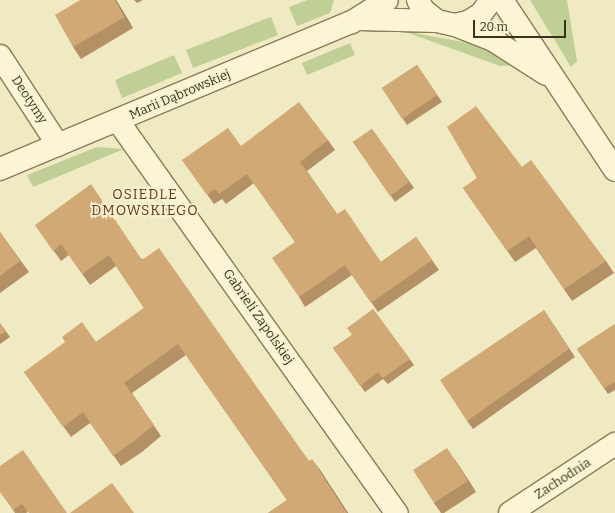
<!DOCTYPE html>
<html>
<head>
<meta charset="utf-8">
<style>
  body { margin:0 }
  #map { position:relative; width:615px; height:513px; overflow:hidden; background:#f0eac2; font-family:Bitter,serif }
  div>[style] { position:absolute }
  .green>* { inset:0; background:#bfcf95 }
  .roads { filter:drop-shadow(1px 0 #8b7b58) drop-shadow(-1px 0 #8b7b58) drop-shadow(0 1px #8b7b58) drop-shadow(0 -1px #8b7b58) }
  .street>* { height:22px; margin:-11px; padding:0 11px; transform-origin:11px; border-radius:11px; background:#fbf5d6 }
  .secondary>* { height:22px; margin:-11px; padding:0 11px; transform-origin:11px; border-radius:11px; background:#fbf5d6 }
  .wall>* { inset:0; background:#b49165 }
  .shaded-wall>* { inset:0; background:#927652 }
  .building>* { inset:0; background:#d1a975 }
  span { translate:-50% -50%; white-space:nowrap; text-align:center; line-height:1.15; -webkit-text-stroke:3.5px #f7f2d2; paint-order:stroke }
  .street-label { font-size:13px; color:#3a301d }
  .neighbourhood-label { font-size:14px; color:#69371a; letter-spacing:1px }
  .scale { position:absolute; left:473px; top:20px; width:93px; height:18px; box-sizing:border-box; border:2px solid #3a301d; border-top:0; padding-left:5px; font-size:12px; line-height:14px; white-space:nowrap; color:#3a301d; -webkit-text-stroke:3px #f7f2d2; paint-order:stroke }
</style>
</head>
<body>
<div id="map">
  <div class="green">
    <i style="clip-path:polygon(307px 0,334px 0,330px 13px,297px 26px,289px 7px)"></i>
    <i style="clip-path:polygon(530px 0,567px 0,577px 61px,571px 67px)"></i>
    <i style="clip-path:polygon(271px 17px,278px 35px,193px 68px,186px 50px)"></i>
    <i style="clip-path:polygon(403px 31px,474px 44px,506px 56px,517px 65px,500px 66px)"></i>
    <i style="clip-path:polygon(350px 43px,355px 55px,307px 75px,302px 63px)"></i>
    <i style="clip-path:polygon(174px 55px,182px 73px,122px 98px,115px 80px)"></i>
    <i style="clip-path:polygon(97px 147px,124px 149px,33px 187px,27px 175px)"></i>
  </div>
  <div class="roads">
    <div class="street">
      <i style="left:0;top:56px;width:106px;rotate:56.9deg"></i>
      <i style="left:118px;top:121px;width:481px;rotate:54.6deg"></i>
      <i style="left:510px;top:513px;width:126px;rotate:-33.3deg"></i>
    </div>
    <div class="secondary">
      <i style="left:418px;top:0;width:11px;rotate:63deg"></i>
      <i style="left:423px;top:10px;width:18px;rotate:38deg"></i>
      <i style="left:437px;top:21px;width:18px;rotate:13deg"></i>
      <i style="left:455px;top:25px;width:13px;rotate:-13deg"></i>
      <i style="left:468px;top:22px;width:15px;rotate:-32deg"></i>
      <i style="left:481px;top:14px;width:17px;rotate:-54deg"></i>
      <i style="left:502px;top:0;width:204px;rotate:56.4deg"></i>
      <i style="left:359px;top:19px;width:78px;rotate:1.5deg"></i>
      <i style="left:455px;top:25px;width:41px;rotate:21.5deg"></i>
      <i style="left:493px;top:40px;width:63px;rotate:32.7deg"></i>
      <i style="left:0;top:169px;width:381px;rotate:-22.7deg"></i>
      <i style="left:352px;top:22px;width:41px;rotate:-32.2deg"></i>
    </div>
  </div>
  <div class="wall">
    <i style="clip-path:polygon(116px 0,133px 28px,81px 59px,73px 47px)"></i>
    <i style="clip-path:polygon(134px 0,143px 0,137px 3px)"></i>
    <i style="clip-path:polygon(417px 65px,442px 102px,407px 125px,382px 88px)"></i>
    <i style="clip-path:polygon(372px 129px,414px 188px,395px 202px,353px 142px)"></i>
    <i style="clip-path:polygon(328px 140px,335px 150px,307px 171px,337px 214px,381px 262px,416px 237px,439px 270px,378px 312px,352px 275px,305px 307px,299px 297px,295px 242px,254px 183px,226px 204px,222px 199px,214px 204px,182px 160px,241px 146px)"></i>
    <i style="clip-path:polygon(522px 167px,606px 261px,614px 273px,572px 301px,536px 248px,515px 262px,463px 188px,477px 178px)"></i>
    <i style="clip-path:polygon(35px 225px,143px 259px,309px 461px,320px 470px,348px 513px,268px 513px,287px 500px,186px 355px,132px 393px,161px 436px,142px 452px,121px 466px,90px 423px,71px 437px,24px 372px,96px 342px,144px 308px,116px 266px,90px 285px,69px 255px,61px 261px)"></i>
    <i style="clip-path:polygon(0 232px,29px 272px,0 293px)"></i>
    <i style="clip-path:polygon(373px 309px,414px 365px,388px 384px,383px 379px,365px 392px,333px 348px,352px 335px)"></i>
    <i style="clip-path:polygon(544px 310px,575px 357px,473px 429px,467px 421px)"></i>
    <i style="clip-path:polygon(0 323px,10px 337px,0 344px)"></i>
    <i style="clip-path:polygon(615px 324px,615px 390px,608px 394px,577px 349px)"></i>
    <i style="clip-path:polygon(455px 460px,476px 492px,444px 513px,441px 513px,434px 503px)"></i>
    <i style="clip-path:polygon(0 466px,28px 512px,26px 513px,15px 513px,13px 510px)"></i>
  </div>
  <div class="shaded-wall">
    <i style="clip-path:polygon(115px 0,116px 0,133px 28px,125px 17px)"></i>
    <i style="clip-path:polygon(447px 448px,455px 460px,476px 492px,468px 481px)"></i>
    <i style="clip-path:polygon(312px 459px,320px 470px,348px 513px,347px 513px)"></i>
  </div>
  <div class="building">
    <i style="clip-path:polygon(80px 0,115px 0,125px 17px,73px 47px,55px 15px)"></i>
    <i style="clip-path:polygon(417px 65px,437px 95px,402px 119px,382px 88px)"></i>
    <i style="clip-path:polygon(299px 102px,328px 140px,300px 162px,337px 214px,345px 209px,381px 262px,416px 237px,432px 260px,371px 303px,345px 265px,299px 297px,272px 258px,295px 242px,247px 174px,219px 194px,215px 189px,207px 195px,182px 160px,228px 128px,241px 146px)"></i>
    <i style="clip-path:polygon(476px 106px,522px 167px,531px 160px,606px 261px,564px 289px,529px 236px,507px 251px,463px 188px,477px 178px,447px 127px)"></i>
    <i style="clip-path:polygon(372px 129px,409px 182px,390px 196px,353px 142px)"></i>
    <i style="clip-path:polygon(91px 184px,142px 260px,159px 248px,309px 461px,312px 459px,347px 513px,268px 513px,287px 500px,178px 344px,124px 383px,154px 425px,134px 441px,113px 456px,83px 412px,63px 427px,24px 372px,65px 342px,62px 337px,82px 322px,96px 342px,144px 308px,109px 255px,82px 274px,61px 244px,53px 251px,35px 225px)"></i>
    <i style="clip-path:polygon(0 232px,20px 261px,0 276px)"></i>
    <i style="clip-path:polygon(373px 309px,410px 359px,383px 378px,378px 372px,360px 386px,333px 348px,352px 335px,347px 328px)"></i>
    <i style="clip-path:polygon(544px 310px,569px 349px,467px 421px,440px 380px)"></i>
    <i style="clip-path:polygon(0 323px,6px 331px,0 335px)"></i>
    <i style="clip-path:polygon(615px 324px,615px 382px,604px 388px,577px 349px)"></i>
    <i style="clip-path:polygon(447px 448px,468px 481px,434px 503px,413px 470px)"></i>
    <i style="clip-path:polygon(23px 450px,67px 513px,29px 513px,22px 504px,13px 510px,0 492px,0 466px)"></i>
    <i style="clip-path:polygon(112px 483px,134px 513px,70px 513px)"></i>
  </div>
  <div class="street-label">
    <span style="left:180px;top:95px;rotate:-23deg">Marii Dąbrowskiej</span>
    <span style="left:29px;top:100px;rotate:57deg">Deotymy</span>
    <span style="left:258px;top:317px;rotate:55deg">Gabrieli Zapolskiej</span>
    <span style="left:563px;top:479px;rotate:-33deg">Zachodnia</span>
  </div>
  <div class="neighbourhood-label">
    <span style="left:145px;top:203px">OSIEDLE<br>DMOWSKIEGO</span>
  </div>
  <div class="scale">20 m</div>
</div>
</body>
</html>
